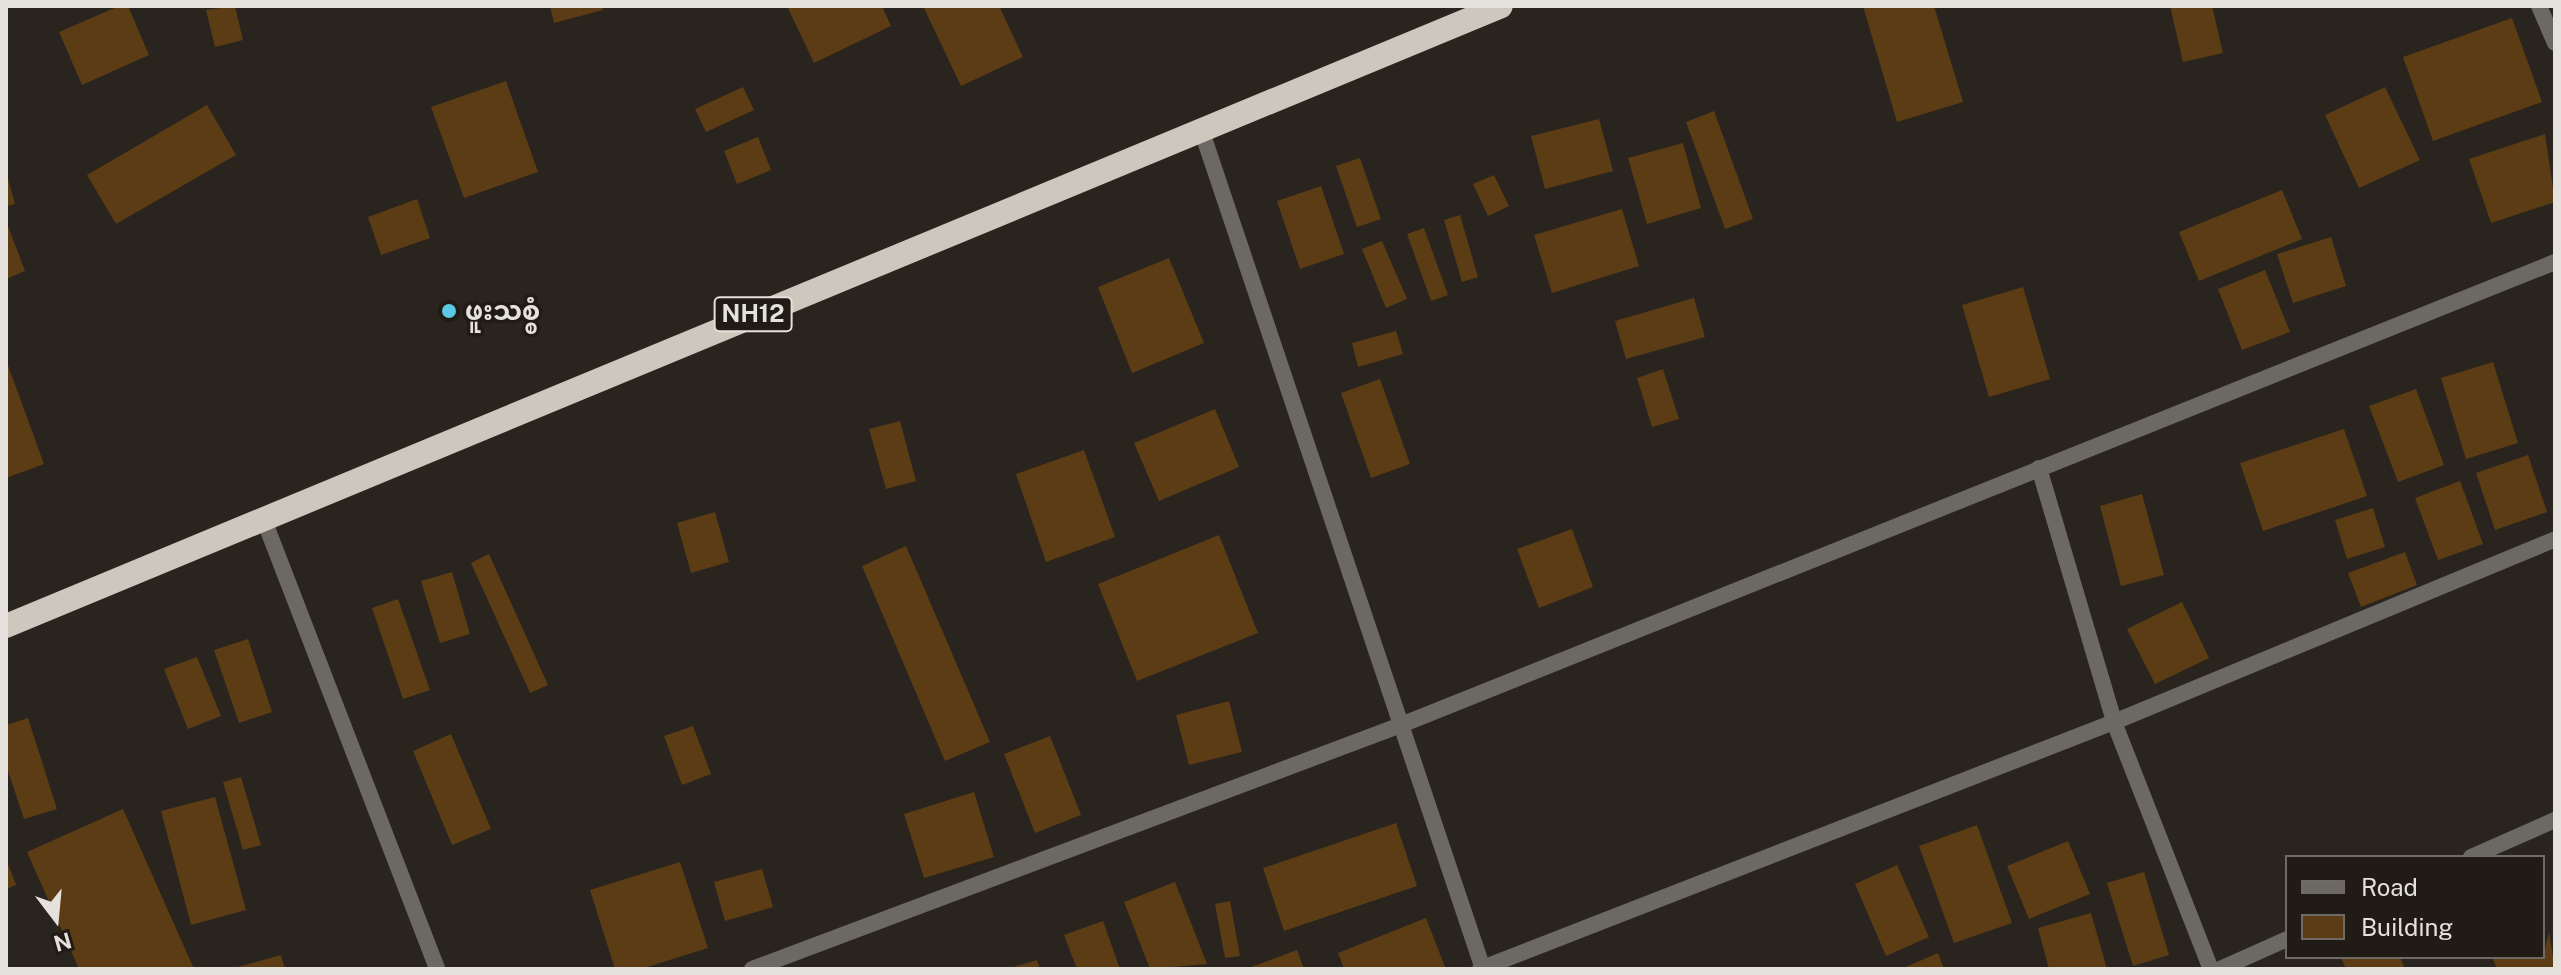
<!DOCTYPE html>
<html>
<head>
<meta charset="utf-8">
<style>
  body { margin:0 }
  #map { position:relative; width:2561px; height:975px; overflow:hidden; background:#2a241e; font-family:"Public Sans","Noto Sans Myanmar",sans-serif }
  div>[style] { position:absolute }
  .building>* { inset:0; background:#5b3c14 }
  .street>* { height:16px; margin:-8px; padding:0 8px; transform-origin:8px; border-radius:8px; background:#6c6965 }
  .highway>* { height:24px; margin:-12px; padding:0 12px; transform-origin:12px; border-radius:12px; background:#cec7be }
  .dots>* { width:22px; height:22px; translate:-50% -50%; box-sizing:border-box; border:4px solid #211b15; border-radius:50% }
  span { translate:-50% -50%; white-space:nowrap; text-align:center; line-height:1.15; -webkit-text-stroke:7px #211b15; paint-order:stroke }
  .shield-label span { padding:2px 6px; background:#211b15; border:2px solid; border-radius:6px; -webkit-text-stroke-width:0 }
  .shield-label { font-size:24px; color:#e5e1dd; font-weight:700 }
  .poi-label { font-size:26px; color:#e5e1dd; font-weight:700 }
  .left { translate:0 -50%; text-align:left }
  .frame { position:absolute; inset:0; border:8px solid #e5e1dd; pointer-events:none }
  .legend { position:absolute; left:2285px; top:855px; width:260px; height:104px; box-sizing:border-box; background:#211b15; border:2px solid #6f6a65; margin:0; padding:10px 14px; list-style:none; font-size:24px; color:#e5e1dd }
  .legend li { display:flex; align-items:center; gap:16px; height:40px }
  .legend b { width:40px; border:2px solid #6f6a65 }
  .north { position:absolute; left:16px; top:879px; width:80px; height:80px; -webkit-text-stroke:6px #211b15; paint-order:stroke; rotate:164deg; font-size:22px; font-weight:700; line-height:32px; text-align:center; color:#e5e1dd }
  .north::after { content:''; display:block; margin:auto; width:28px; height:36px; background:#e5e1dd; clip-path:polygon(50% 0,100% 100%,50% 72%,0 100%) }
</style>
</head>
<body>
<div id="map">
  <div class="building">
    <i style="clip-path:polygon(119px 6px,128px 6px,149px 55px,82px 85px,59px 32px)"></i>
    <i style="clip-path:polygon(235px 6px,243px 40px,215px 47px,206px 10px)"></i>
    <i style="clip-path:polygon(550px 6px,602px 6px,603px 10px,554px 23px)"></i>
    <i style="clip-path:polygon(787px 6px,882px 6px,891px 26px,814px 63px)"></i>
    <i style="clip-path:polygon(923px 6px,999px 6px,1023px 57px,961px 86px)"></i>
    <i style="clip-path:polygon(1863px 6px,1934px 6px,1963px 102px,1897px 122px)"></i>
    <i style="clip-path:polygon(2170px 6px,2212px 6px,2223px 53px,2183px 62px)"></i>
    <i style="clip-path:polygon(2512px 18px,2542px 102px,2433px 141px,2403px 57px)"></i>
    <i style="clip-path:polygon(506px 81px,538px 172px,464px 198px,431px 107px)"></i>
    <i style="clip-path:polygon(743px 87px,754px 110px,706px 132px,695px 109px)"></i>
    <i style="clip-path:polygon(2385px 87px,2420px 160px,2359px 188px,2325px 115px)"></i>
    <i style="clip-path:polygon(207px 105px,236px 155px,116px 224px,87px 175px)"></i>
    <i style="clip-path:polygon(1714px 111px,1753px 219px,1725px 229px,1686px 122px)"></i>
    <i style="clip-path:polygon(1599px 119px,1613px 171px,1545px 189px,1531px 136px)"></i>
    <i style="clip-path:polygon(2545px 134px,2555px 202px,2491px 223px,2469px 159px)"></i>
    <i style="clip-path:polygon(758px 137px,771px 170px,737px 184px,724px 151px)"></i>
    <i style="clip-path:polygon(1683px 143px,1701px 208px,1647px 224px,1628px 158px)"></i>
    <i style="clip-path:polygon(1360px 158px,1381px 219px,1357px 227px,1336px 166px)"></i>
    <i style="clip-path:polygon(6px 172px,15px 204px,6px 206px)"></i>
    <i style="clip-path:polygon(1494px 175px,1509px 206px,1488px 216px,1473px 184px)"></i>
    <i style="clip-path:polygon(1321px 186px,1344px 254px,1300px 269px,1277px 201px)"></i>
    <i style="clip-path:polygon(2282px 190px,2302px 239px,2199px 281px,2179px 232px)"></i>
    <i style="clip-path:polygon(417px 199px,430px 238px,381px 255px,368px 217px)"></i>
    <i style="clip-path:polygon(1622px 209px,1639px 266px,1552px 293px,1534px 235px)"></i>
    <i style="clip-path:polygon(1460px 215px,1478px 277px,1462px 282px,1444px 220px)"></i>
    <i style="clip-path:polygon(6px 221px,25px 271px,6px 279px)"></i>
    <i style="clip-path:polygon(1424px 228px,1448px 295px,1431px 301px,1407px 234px)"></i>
    <i style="clip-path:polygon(2331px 237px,2346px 286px,2293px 303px,2277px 254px)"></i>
    <i style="clip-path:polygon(1382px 241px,1407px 299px,1386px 308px,1362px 249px)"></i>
    <i style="clip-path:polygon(1169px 258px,1204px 343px,1132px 373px,1098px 287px)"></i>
    <i style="clip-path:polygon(2265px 270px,2290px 332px,2242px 350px,2218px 289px)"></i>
    <i style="clip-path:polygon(2023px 287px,2050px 379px,1989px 397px,1962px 305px)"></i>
    <i style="clip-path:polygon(1694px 298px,1705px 337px,1626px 359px,1615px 321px)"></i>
    <i style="clip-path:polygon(1396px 331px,1403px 354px,1358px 367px,1352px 343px)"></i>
    <i style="clip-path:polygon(6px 360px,44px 464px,6px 478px)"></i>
    <i style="clip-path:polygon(2493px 362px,2518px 443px,2466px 459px,2441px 378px)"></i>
    <i style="clip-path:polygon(1663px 369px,1679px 419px,1652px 427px,1637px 378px)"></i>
    <i style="clip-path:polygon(1380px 379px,1410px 464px,1371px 478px,1341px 393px)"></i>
    <i style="clip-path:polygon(2416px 389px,2444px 465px,2398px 482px,2369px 406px)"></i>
    <i style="clip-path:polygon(1215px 409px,1239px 467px,1159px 501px,1134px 443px)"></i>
    <i style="clip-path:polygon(900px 421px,916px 481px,886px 489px,869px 429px)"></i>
    <i style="clip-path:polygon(2344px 429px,2367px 496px,2263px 531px,2240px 463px)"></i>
    <i style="clip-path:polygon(1084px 450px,1115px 537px,1046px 562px,1016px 474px)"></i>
    <i style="clip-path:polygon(2528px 455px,2547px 512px,2495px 530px,2476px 473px)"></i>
    <i style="clip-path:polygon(2460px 481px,2483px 544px,2438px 560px,2415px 498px)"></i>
    <i style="clip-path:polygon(2142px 494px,2164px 575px,2121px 586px,2100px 506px)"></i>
    <i style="clip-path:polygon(2373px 508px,2385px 547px,2347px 559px,2335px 520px)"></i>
    <i style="clip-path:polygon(715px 512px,729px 562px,691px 573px,677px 523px)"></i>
    <i style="clip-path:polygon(1572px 529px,1593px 587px,1539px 608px,1517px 549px)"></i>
    <i style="clip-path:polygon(1219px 535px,1258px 633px,1137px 681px,1098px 584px)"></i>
    <i style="clip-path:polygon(906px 546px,990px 742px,945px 761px,862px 566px)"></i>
    <i style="clip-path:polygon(2405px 552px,2417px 585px,2361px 607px,2348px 573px)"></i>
    <i style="clip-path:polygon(489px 554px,548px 685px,530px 693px,471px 563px)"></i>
    <i style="clip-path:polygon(452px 572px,470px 634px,440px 643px,421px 581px)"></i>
    <i style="clip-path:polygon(398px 599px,430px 690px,403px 699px,372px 608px)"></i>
    <i style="clip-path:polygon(2182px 602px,2209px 658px,2155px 684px,2127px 629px)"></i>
    <i style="clip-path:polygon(248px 639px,272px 712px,239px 723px,214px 650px)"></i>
    <i style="clip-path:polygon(197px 657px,221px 716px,188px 729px,164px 669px)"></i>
    <i style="clip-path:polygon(1229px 701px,1242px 752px,1189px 765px,1176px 715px)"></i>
    <i style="clip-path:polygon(28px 718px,57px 809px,24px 819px,6px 765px,6px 725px)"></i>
    <i style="clip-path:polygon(693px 726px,711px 774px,682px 785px,664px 736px)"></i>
    <i style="clip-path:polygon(451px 734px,491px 829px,452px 845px,413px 751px)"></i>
    <i style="clip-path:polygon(1050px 736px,1081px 815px,1035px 833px,1004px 754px)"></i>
    <i style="clip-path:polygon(241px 777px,261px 845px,243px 850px,223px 782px)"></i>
    <i style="clip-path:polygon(974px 792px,994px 857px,924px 878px,904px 814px)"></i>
    <i style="clip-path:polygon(215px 797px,246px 910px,191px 925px,161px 811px)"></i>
    <i style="clip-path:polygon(123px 809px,194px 969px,79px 969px,27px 852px)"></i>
    <i style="clip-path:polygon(1396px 823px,1417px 886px,1284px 931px,1263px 868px)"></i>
    <i style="clip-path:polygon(1977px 825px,2012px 923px,1954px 943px,1919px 846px)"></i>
    <i style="clip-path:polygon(2068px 841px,2090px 894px,2029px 919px,2007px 866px)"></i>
    <i style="clip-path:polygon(6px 859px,16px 885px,6px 889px)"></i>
    <i style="clip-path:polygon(680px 862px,708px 948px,641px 969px,615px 969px,590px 890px)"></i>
    <i style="clip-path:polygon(1897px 865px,1929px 937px,1886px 956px,1855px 884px)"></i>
    <i style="clip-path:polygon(762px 869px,773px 907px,725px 921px,714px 882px)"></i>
    <i style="clip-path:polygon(2144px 872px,2169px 955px,2133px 966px,2107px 883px)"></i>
    <i style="clip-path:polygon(1175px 882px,1207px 964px,1150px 969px,1124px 902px)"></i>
    <i style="clip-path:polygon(1230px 901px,1240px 956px,1225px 958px,1215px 904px)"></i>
    <i style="clip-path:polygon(2091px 913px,2107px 969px,2049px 969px,2038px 928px)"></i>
    <i style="clip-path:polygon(1426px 918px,1445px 967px,1344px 969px,1338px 953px)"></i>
    <i style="clip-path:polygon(1103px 921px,1120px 969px,1077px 969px,1064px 935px)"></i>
    <i style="clip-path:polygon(2549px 932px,2555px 969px,2497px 969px,2492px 957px,2543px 957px)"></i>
    <i style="clip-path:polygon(1297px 950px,1304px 969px,1246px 969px)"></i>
    <i style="clip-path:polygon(1938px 953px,1944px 969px,1901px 969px)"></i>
    <i style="clip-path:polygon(281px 955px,285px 969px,234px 969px,234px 968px)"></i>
    <i style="clip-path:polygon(2400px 957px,2405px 969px,2346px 969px,2341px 958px)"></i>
    <i style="clip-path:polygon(1037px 960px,1040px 969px,1010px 969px,1010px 968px)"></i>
  </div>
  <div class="street">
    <i style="left:2539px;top:6px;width:40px;rotate:66.6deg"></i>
    <i style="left:1201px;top:129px;width:886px;rotate:71.44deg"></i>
    <i style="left:2039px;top:468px;width:265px;rotate:73.5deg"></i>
    <i style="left:2114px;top:722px;width:265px;rotate:68.6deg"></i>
    <i style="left:264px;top:520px;width:481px;rotate:68.9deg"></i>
    <i style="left:2471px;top:857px;width:92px;rotate:-23.8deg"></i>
    <i style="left:752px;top:969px;width:699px;rotate:-20.61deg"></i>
    <i style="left:1406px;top:723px;width:1238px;rotate:-21.86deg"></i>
    <i style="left:1480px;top:969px;width:680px;rotate:-21.29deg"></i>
    <i style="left:2114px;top:722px;width:477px;rotate:-22.5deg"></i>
    <i style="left:2220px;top:969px;width:73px;rotate:-24.1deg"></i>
  </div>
  <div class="highway">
    <i style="left:6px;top:626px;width:1618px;rotate:-22.52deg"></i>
  </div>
  <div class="dots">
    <i style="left:449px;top:311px;background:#5bc8e6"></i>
  </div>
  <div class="shield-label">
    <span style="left:753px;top:314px">NH12</span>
  </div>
  <div class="poi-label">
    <span class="left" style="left:465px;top:311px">ဖူးသစ္စံ</span>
  </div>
  <div class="frame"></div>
  <ul class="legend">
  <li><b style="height:10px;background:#6c6965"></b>Road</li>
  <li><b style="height:22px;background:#5b3c14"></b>Building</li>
  </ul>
  <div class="north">N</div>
</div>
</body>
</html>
